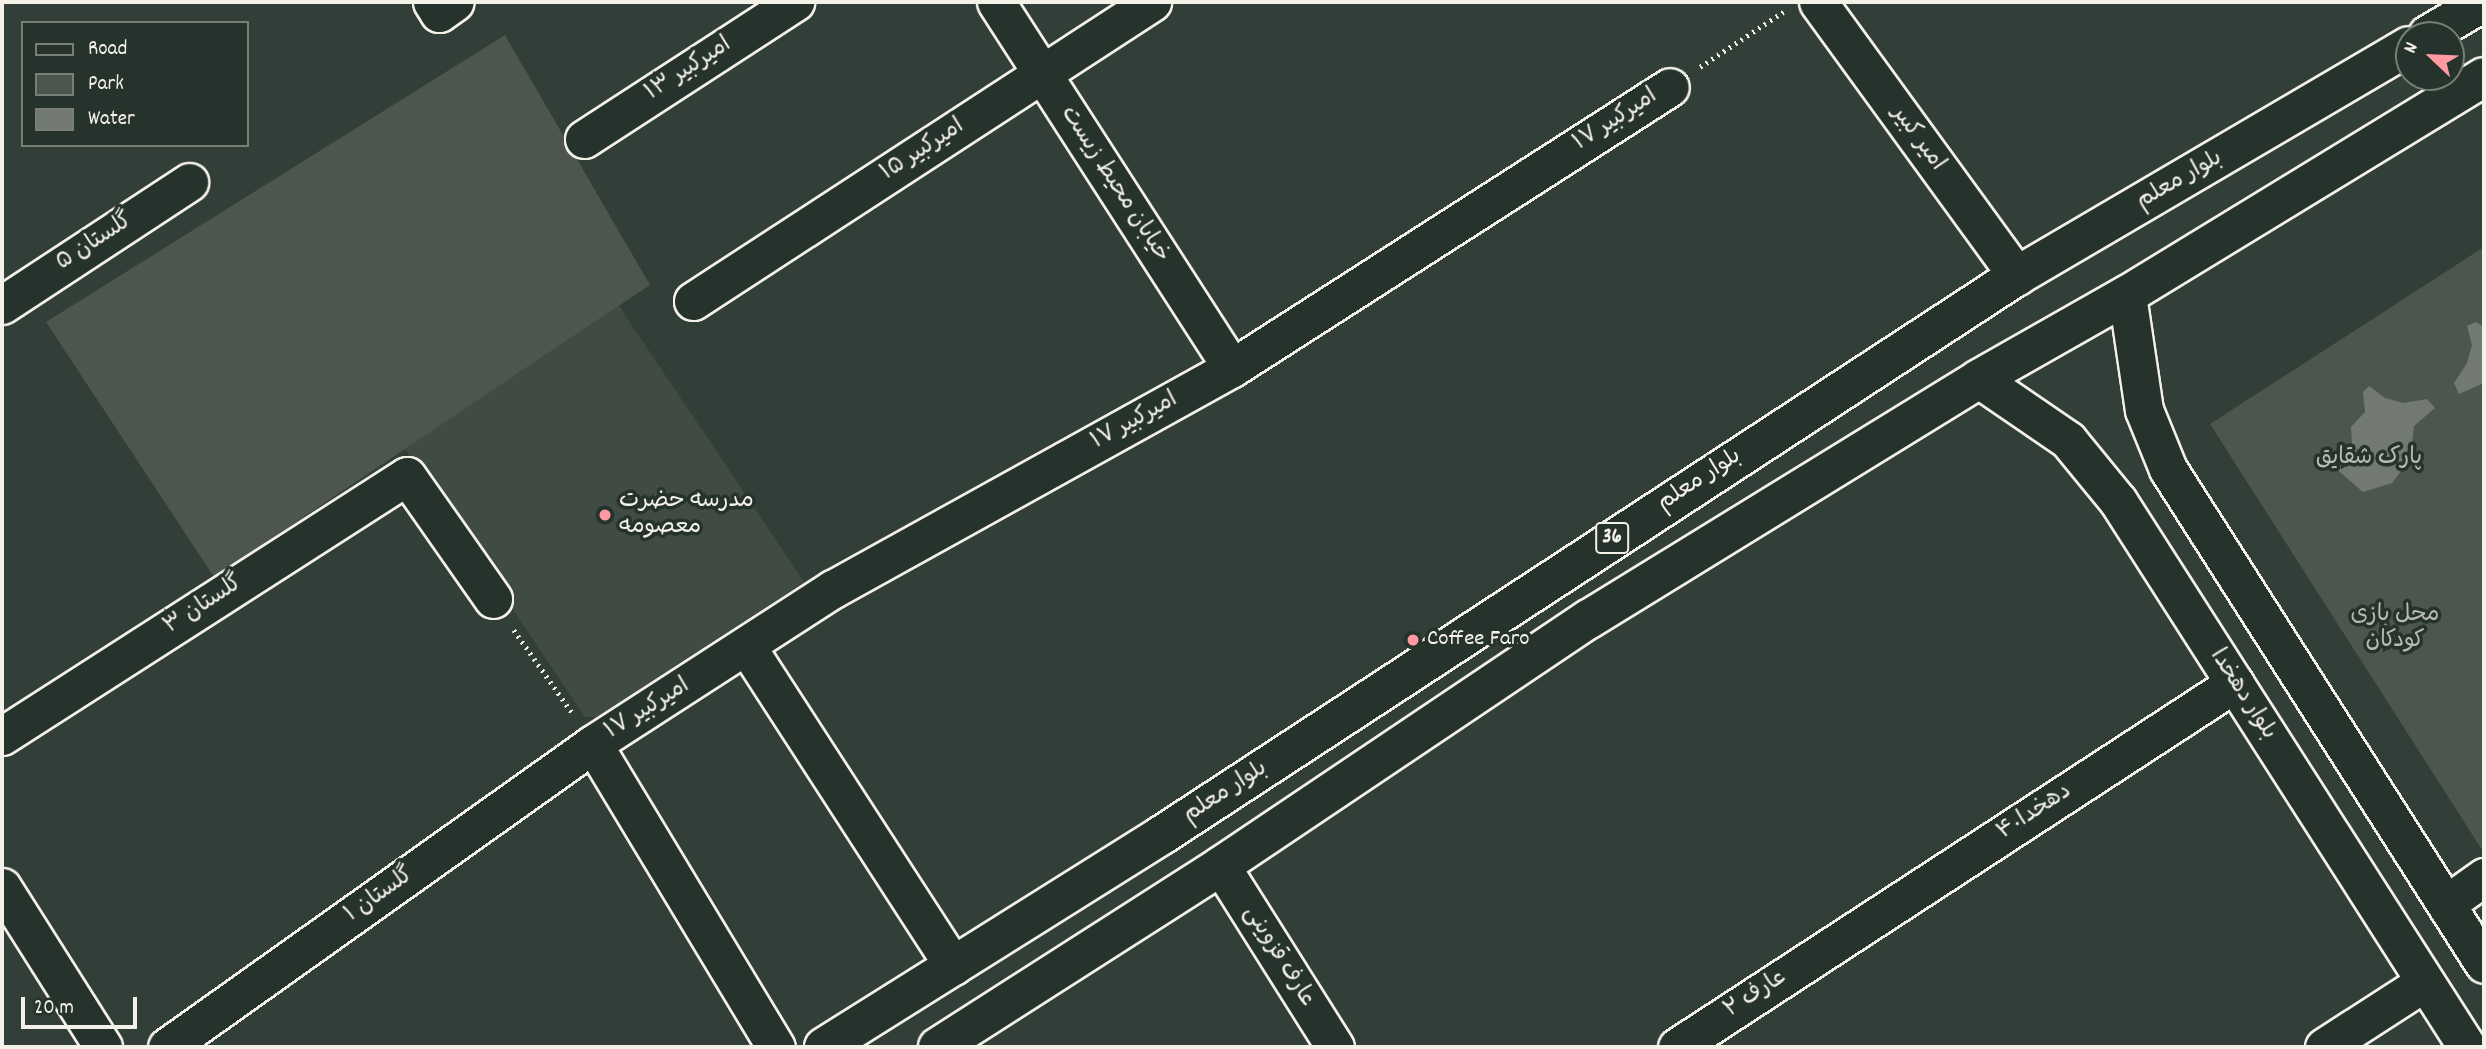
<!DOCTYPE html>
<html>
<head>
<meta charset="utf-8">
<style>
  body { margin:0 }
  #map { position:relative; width:2486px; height:1049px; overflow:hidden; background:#323e38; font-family:Dekko,"Playpen Sans Arabic",sans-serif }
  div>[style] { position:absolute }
  .built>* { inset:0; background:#404b44 }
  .green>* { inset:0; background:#4c564f }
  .water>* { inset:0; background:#727972 }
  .path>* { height:4.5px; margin-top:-2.25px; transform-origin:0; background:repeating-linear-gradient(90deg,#f4f1e8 0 2px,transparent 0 7px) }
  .roads { filter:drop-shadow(2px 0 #f4f1e8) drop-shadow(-2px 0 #f4f1e8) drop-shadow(0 2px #f4f1e8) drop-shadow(0 -2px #f4f1e8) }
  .minor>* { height:37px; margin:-18.5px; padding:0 18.5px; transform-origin:18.5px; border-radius:18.5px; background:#26332d }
  .major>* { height:38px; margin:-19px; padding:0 19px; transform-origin:19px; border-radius:19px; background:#26332d }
  .dots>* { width:19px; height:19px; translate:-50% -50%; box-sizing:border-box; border:4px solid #26332d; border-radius:50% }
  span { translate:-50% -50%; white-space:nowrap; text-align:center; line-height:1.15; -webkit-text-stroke:7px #26332d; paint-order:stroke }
  .shield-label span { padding:2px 5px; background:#26332d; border:2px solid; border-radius:5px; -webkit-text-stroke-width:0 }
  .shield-label { font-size:21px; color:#f4f1e8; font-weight:700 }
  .street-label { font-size:23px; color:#f4f1e8 }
  .park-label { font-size:23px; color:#b9bbb2 }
  .poi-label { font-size:23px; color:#f4f1e8 }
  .left { translate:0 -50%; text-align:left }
  .frame { position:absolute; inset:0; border:4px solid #f4f1e8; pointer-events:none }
  .legend { position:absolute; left:21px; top:21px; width:228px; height:126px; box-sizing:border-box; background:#26332d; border:2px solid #787f78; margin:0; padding:9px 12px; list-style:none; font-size:21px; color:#f4f1e8 }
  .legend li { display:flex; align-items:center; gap:14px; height:35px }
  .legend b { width:35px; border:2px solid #787f78 }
  .north { position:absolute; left:2395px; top:21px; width:70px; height:70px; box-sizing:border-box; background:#26332d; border:2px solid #787f78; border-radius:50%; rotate:293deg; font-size:19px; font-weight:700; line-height:28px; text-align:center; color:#f4f1e8 }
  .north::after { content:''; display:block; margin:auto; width:24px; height:32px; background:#ff9aa2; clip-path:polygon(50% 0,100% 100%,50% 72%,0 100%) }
  .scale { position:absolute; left:21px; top:997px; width:116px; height:32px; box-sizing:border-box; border:4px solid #f4f1e8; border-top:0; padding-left:9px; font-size:21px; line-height:24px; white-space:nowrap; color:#f4f1e8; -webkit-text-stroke:5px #26332d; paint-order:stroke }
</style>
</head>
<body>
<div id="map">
  <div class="built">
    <i style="clip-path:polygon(619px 306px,804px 582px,596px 717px,585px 717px,405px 449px)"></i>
  </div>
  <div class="green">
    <i style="clip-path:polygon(505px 35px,650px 285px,214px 577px,46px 322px)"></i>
    <i style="clip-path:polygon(2484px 247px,2484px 853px,2210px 424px)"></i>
  </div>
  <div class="water">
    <i style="clip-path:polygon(2476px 322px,2484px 327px,2484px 383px,2459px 394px,2454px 383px,2467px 363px,2472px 345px,2467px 326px)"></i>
    <i style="clip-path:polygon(2369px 386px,2385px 398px,2403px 403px,2427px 399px,2435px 408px,2414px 426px,2410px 459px,2392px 483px,2363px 492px,2333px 466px,2352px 445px,2351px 427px,2365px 412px,2363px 392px)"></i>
  </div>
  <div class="path">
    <i style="left:1700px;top:67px;width:100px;rotate:-33.5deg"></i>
    <i style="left:514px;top:630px;width:103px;rotate:54.9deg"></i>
  </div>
  <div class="roads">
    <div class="minor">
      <i style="left:432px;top:2px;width:13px;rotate:58deg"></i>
      <i style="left:439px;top:13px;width:19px;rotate:-35deg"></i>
      <i style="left:996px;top:2px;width:435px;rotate:57.2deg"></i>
      <i style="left:1818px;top:2px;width:339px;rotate:54deg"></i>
      <i style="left:584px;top:139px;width:252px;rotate:-33deg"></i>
      <i style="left:2127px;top:295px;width:116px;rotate:81.6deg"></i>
      <i style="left:2144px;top:410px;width:64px;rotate:67.9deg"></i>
      <i style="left:2168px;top:469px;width:587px;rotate:57.45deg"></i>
      <i style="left:693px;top:301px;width:548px;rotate:-33.08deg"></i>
      <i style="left:2px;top:305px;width:224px;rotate:-33.3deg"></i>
      <i style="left:1979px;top:379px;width:108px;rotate:34.4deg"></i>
      <i style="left:2068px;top:440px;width:79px;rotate:50.7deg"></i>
      <i style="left:2118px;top:501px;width:648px;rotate:57.41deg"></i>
      <i style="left:747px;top:647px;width:380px;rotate:57.1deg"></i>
      <i style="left:2px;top:736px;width:481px;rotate:-32.7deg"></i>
      <i style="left:407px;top:476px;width:150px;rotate:55deg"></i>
      <i style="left:593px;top:744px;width:354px;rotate:58.9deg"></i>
      <i style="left:1221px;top:866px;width:214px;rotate:57.8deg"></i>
      <i style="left:2px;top:887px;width:189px;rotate:57.7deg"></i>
      <i style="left:2446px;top:904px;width:47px;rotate:-35.4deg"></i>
      <i style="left:167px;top:1047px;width:523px;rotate:-35.42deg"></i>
      <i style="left:593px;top:744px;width:286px;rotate:-32.9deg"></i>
      <i style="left:833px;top:589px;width:456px;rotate:-29deg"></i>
      <i style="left:1232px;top:368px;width:520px;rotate:-32.68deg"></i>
      <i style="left:1677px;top:1047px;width:666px;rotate:-33.12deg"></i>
      <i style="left:2324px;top:1047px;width:120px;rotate:-32.8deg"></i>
    </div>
    <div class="major">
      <i style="left:2428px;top:35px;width:65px;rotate:-30.5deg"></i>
      <i style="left:824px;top:1047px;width:399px;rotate:-32.1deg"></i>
      <i style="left:1162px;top:835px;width:1022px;rotate:-33.18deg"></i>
      <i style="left:2017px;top:276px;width:454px;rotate:-30.4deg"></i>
      <i style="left:938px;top:1047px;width:336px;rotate:-32.6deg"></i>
      <i style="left:1221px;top:866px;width:443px;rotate:-33.9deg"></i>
      <i style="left:1589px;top:619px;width:458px;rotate:-31.6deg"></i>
      <i style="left:1979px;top:379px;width:170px;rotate:-29.6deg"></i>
      <i style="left:2127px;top:295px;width:418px;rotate:-31.4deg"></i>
    </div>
  </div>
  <div class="dots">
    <i style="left:605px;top:515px;background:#ff9aa2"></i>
    <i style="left:1413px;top:640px;background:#ff9aa2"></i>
  </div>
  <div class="shield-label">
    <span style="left:1612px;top:538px">36</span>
  </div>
  <div class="street-label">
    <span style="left:689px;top:70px;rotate:-33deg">امیرکبیر ۱۳</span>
    <span style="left:1616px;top:121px;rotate:-33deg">امیرکبیر ۱۷</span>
    <span style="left:1917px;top:139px;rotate:54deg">امیر کبیر</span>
    <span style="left:923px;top:151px;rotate:-33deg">امیرکبیر ۱۵</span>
    <span style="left:2180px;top:181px;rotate:-30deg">بلوار معلم</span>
    <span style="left:1114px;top:185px;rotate:57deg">خیابان محیط زیست</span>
    <span style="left:95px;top:243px;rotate:-33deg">گلستان ۵</span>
    <span style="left:1135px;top:422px;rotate:-29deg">امیرکبیر ۱۷</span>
    <span style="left:1700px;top:481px;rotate:-33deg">بلوار معلم</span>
    <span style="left:204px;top:606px;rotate:-33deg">گلستان ۳</span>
    <span style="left:2242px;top:695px;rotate:57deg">بلوار دهخدا</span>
    <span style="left:648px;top:710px;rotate:-32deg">امیرکبیر ۱۷</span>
    <span style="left:1226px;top:793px;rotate:-33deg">بلوار معلم</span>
    <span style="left:2035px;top:813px;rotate:-33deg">دهخدا۴۰</span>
    <span style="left:380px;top:896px;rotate:-35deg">گلستان ۱</span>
    <span style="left:1278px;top:957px;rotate:58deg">عارف قزوینی</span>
    <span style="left:1756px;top:995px;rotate:-33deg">عارف ۲</span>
  </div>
  <div class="park-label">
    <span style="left:2369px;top:459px">پارک شقایق</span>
    <span style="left:2395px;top:629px">محل بازی<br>کودکان</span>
  </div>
  <div class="poi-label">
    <span class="left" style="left:619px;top:515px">مدرسه حضرت<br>معصومه</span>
    <span class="left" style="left:1427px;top:640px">Coffee Faro</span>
  </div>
  <div class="frame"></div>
  <ul class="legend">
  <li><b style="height:9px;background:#26332d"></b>Road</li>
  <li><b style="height:19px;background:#4c564f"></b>Park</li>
  <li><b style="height:19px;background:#727972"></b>Water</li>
  </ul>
  <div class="north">N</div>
  <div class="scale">20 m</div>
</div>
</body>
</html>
